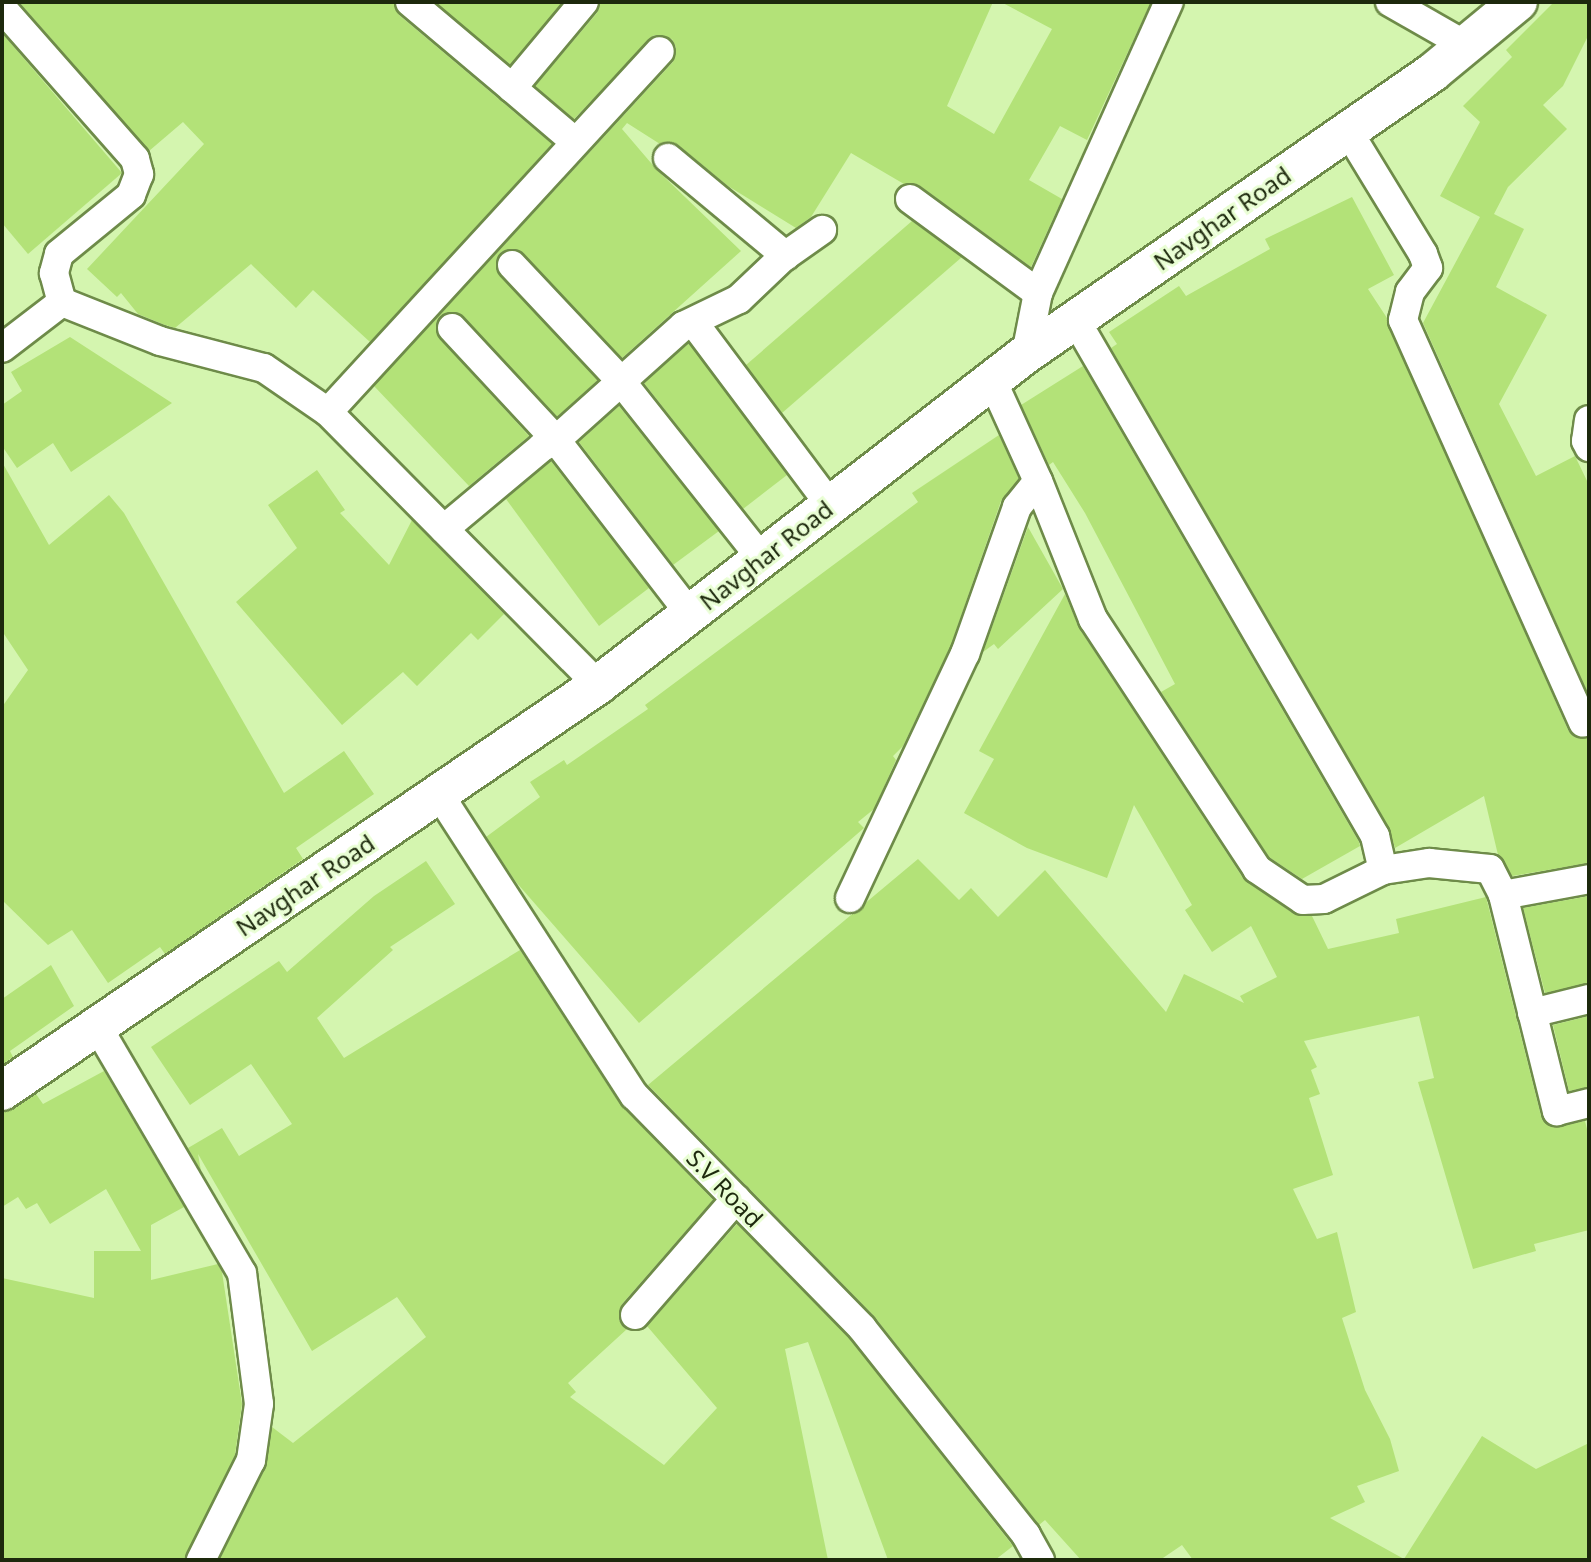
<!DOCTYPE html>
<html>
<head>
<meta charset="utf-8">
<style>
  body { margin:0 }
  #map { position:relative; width:1591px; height:1562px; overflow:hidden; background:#d4f5af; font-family:"Noto Sans",sans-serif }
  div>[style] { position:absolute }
  .building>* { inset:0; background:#b3e278 }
  .roads { filter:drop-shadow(2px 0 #6e8b49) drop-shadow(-2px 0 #6e8b49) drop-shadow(0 2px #6e8b49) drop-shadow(0 -2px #6e8b49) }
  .minor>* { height:28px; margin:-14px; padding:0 14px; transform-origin:14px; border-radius:14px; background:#fff }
  .secondary>* { height:38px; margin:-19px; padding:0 19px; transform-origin:19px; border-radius:19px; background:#fff }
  span { translate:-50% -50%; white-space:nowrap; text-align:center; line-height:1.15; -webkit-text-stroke:6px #e9fed4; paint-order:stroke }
  .street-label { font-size:24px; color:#1d290d }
  .frame { position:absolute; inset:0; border:4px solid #1d290d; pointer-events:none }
</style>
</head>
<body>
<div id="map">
  <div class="building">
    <i style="clip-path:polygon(19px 2px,394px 2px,399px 15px,552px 144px,370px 342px,313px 290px,296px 308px,251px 264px,175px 328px,165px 325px,138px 314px,121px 293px,117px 297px,87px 269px,204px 144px,183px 122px,149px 151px)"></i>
    <i style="clip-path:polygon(435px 2px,563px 2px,510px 65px)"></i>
    <i style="clip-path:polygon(600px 2px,993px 2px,947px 106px,994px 134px,1052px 29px,1001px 2px,1151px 2px,1087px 140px,1060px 126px,1029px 180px,1062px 199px,1031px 267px,920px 186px,904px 184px,851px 153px,811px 217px,796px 228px,728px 186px,678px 145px,660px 144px,627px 123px,622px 129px,657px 170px,741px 251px,622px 358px,524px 254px,516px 249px,501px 252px,496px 261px,500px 276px,598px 380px,557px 417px,464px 317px,456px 312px,441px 315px,436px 324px,440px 339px,529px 436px,469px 486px,374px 386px,673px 62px,676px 47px,672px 39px,654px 35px,574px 119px,535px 86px,597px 13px)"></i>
    <i style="clip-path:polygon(1554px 2px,1589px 2px,1589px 34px,1563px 86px,1543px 105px,1567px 129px,1508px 187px,1494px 214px,1524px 229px,1496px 287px,1547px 315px,1499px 404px,1536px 476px,1575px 456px,1589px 485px,1589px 696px,1423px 323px,1480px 217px,1440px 196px,1480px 122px,1463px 106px,1512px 57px,1506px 50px)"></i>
    <i style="clip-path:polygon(2px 33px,122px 173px,28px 254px,2px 223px)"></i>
    <i style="clip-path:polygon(1352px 197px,1394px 275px,1368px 289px,1387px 318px,1568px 730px,1574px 737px,1589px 738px,1589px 863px,1512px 876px,1498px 855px,1484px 796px,1395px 848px,1389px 828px,1111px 348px,1117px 344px,1109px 332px,1179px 286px,1186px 296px,1270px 249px,1265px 239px)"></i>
    <i style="clip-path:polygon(912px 221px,962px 257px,782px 413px,746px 365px)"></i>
    <i style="clip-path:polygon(70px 337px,172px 403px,71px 472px,53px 443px,17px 468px,2px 446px,2px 405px,22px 391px,11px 372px)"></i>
    <i style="clip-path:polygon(689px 343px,787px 475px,743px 509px,644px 383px)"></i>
    <i style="clip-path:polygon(1083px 366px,1359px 842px,1360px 846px,1302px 879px,1269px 857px,1161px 692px,1175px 684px,1085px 513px,1053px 462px,1049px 465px,1021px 405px)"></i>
    <i style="clip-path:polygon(619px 406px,719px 531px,673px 565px,579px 442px)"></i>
    <i style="clip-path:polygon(999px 435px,1019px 479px,1001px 501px,950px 648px,903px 746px,893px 756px,896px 760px,874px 809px,858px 822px,864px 828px,639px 1023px,516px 882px,486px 837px,540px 797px,530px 782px,564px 760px,567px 765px,648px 709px,645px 705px,918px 502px,912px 493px)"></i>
    <i style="clip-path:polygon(551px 461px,649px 588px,599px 626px,506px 499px)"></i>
    <i style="clip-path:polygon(2px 462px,49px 545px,109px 495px,124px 513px,284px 793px,344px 751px,374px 794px,296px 848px,303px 859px,165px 954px,160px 947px,108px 983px,72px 930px,48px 945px,2px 900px,2px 707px,28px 670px,2px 631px)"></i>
    <i style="clip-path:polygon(317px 470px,345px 510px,340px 513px,389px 565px,412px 520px,504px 614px,478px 640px,471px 633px,417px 686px,403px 672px,342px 725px,236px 602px,297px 548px,268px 505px)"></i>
    <i style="clip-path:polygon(1028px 527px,1063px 589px,998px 649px,994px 644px,983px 652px)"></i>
    <i style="clip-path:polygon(1065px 594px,1079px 628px,1243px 878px,1294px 914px,1312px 916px,1328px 949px,1399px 933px,1396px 919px,1486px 897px,1541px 1116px,1553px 1127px,1585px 1121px,1589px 1137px,1589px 1230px,1534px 1244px,1536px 1251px,1473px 1269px,1418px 1082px,1434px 1078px,1419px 1016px,1304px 1041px,1317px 1067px,1311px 1070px,1320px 1094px,1309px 1098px,1333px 1175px,1293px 1189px,1317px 1239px,1337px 1232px,1356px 1312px,1342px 1318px,1365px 1390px,1390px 1439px,1399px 1471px,1357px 1486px,1365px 1502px,1330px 1518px,1404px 1559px,1482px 1436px,1536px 1469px,1589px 1443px,1589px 1560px,1193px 1560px,1182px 1545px,1160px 1560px,1081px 1560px,1045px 1520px,1039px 1525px,874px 1316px,648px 1085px,918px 859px,959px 900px,971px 888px,998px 917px,1045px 870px,1166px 1012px,1184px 974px,1244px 1003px,1240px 996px,1277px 977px,1251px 926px,1212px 952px,1185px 910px,1192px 905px,1134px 805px,1107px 878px,1027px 848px,964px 813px,994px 759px,979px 751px)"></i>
    <i style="clip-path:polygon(426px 861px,455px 904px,390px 947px,393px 950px,317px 1018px,344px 1058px,520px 950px,620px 1104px,713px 1200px,622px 1304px,619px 1320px,627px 1329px,568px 1383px,576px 1392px,570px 1397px,664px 1465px,717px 1408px,647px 1326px,737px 1224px,850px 1339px,1013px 1546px,995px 1560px,888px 1560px,808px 1342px,785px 1349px,828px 1560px,219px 1560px,266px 1467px,272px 1427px,293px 1443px,426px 1337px,397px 1297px,312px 1351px,198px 1154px,201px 1171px,188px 1148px,222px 1128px,239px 1156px,292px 1124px,251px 1064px,190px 1105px,151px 1047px,279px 961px,287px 972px,374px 896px)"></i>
    <i style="clip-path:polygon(1589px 896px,1589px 983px,1545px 993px,1523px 908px)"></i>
    <i style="clip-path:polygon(51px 965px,74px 1006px,10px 1051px,13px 1057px,2px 1065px,2px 999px)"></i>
    <i style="clip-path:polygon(1589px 1016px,1589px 1087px,1569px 1091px,1553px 1025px)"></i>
    <i style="clip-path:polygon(104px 1071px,184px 1207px,151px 1225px,151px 1280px,218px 1264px,222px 1272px,242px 1404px,235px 1455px,184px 1560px,2px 1560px,2px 1278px,94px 1298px,94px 1251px,141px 1251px,106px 1189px,50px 1224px,37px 1203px,26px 1209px,18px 1197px,2px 1207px,2px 1113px,36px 1094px,43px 1104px)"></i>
  </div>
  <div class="roads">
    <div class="minor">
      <i style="left:410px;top:2px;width:133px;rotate:40.1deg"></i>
      <i style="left:1390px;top:2px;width:86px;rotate:29.8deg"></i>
      <i style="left:2px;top:8px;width:201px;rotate:48.6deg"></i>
      <i style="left:135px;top:159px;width:16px;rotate:75deg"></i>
      <i style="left:139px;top:174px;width:22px;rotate:111deg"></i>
      <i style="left:131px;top:195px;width:93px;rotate:140.7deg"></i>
      <i style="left:59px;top:254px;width:20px;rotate:105deg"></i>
      <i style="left:54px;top:273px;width:30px;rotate:75deg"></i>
      <i style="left:1348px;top:131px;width:144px;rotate:58.6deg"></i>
      <i style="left:1423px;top:254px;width:15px;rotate:70deg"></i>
      <i style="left:1428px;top:268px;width:30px;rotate:127deg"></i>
      <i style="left:1410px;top:292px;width:29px;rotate:104deg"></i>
      <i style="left:1403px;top:320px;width:441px;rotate:65.9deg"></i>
      <i style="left:573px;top:140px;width:80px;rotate:-139.6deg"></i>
      <i style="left:512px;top:88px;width:112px;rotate:-50.1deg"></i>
      <i style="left:668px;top:158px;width:153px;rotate:39.7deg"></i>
      <i style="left:910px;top:199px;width:159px;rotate:36.3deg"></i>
      <i style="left:512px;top:265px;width:158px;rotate:46.8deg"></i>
      <i style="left:620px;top:380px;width:228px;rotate:51.6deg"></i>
      <i style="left:1075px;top:319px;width:598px;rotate:59.87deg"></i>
      <i style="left:1375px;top:836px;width:35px;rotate:77deg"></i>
      <i style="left:1383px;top:870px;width:47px;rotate:-8.7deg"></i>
      <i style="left:1429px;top:863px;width:61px;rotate:5.6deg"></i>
      <i style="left:1490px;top:869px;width:29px;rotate:63deg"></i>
      <i style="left:1503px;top:895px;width:223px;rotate:76deg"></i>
      <i style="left:1557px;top:1111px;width:33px;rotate:-14deg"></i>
      <i style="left:694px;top:323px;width:229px;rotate:53.2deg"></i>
      <i style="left:452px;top:328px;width:153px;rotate:47.1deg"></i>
      <i style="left:556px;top:440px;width:220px;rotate:52.4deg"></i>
      <i style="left:2px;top:348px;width:76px;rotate:-37.5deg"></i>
      <i style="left:62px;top:302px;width:105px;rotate:21.7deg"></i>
      <i style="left:160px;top:341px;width:107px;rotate:14.6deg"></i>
      <i style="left:264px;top:368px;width:78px;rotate:34.5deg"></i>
      <i style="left:328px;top:412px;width:384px;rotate:45.3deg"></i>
      <i style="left:1026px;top:354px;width:62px;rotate:-78.9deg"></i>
      <i style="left:1038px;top:293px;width:319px;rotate:-65.8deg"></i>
      <i style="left:328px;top:412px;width:490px;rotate:-47.4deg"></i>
      <i style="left:1589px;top:420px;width:21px;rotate:98deg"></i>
      <i style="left:1586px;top:441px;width:7px;rotate:63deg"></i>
      <i style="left:1038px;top:481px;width:149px;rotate:68.3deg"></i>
      <i style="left:1093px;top:619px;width:299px;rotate:56.7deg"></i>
      <i style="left:1257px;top:869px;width:55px;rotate:34deg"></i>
      <i style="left:1303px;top:900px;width:21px;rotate:-3deg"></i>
      <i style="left:1324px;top:899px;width:66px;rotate:-26.2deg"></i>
      <i style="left:444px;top:529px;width:128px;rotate:-39.9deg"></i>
      <i style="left:542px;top:447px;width:16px;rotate:-27deg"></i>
      <i style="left:556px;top:440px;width:171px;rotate:-41.9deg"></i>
      <i style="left:683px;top:326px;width:62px;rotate:-25.7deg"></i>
      <i style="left:739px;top:299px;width:59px;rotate:-43.6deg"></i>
      <i style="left:782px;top:258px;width:49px;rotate:-35deg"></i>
      <i style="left:439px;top:794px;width:359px;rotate:57.1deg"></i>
      <i style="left:634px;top:1095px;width:326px;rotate:45.6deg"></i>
      <i style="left:862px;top:1328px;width:264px;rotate:51.6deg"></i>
      <i style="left:1026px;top:1535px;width:29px;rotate:61deg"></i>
      <i style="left:1503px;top:895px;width:87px;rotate:-10.5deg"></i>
      <i style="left:850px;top:898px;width:270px;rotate:-64.8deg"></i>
      <i style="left:965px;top:654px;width:156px;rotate:-70.5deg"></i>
      <i style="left:1017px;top:507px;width:33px;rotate:-51deg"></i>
      <i style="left:1038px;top:481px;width:111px;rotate:-114.5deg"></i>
      <i style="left:1532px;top:1013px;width:59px;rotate:-13.8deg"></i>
      <i style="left:97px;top:1026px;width:286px;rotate:59.6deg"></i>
      <i style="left:242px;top:1273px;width:132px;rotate:82.6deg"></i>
      <i style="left:259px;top:1404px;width:57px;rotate:98.1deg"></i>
      <i style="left:251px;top:1460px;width:112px;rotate:116.6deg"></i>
      <i style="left:635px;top:1315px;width:154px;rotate:-49deg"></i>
    </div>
    <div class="secondary">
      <i style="left:2px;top:1091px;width:721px;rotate:-34.26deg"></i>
      <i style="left:598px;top:685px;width:541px;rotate:-37.72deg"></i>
      <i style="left:1026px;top:354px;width:495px;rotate:-34.7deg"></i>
      <i style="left:1433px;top:72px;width:110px;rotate:-39.5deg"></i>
    </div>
  </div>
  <div class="street-label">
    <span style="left:1222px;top:218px;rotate:-35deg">Navghar Road</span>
    <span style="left:766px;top:555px;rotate:-38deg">Navghar Road</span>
    <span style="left:305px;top:885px;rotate:-34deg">Navghar Road</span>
    <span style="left:725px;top:1188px;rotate:46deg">S.V Road</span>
  </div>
  <div class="frame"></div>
</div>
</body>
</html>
